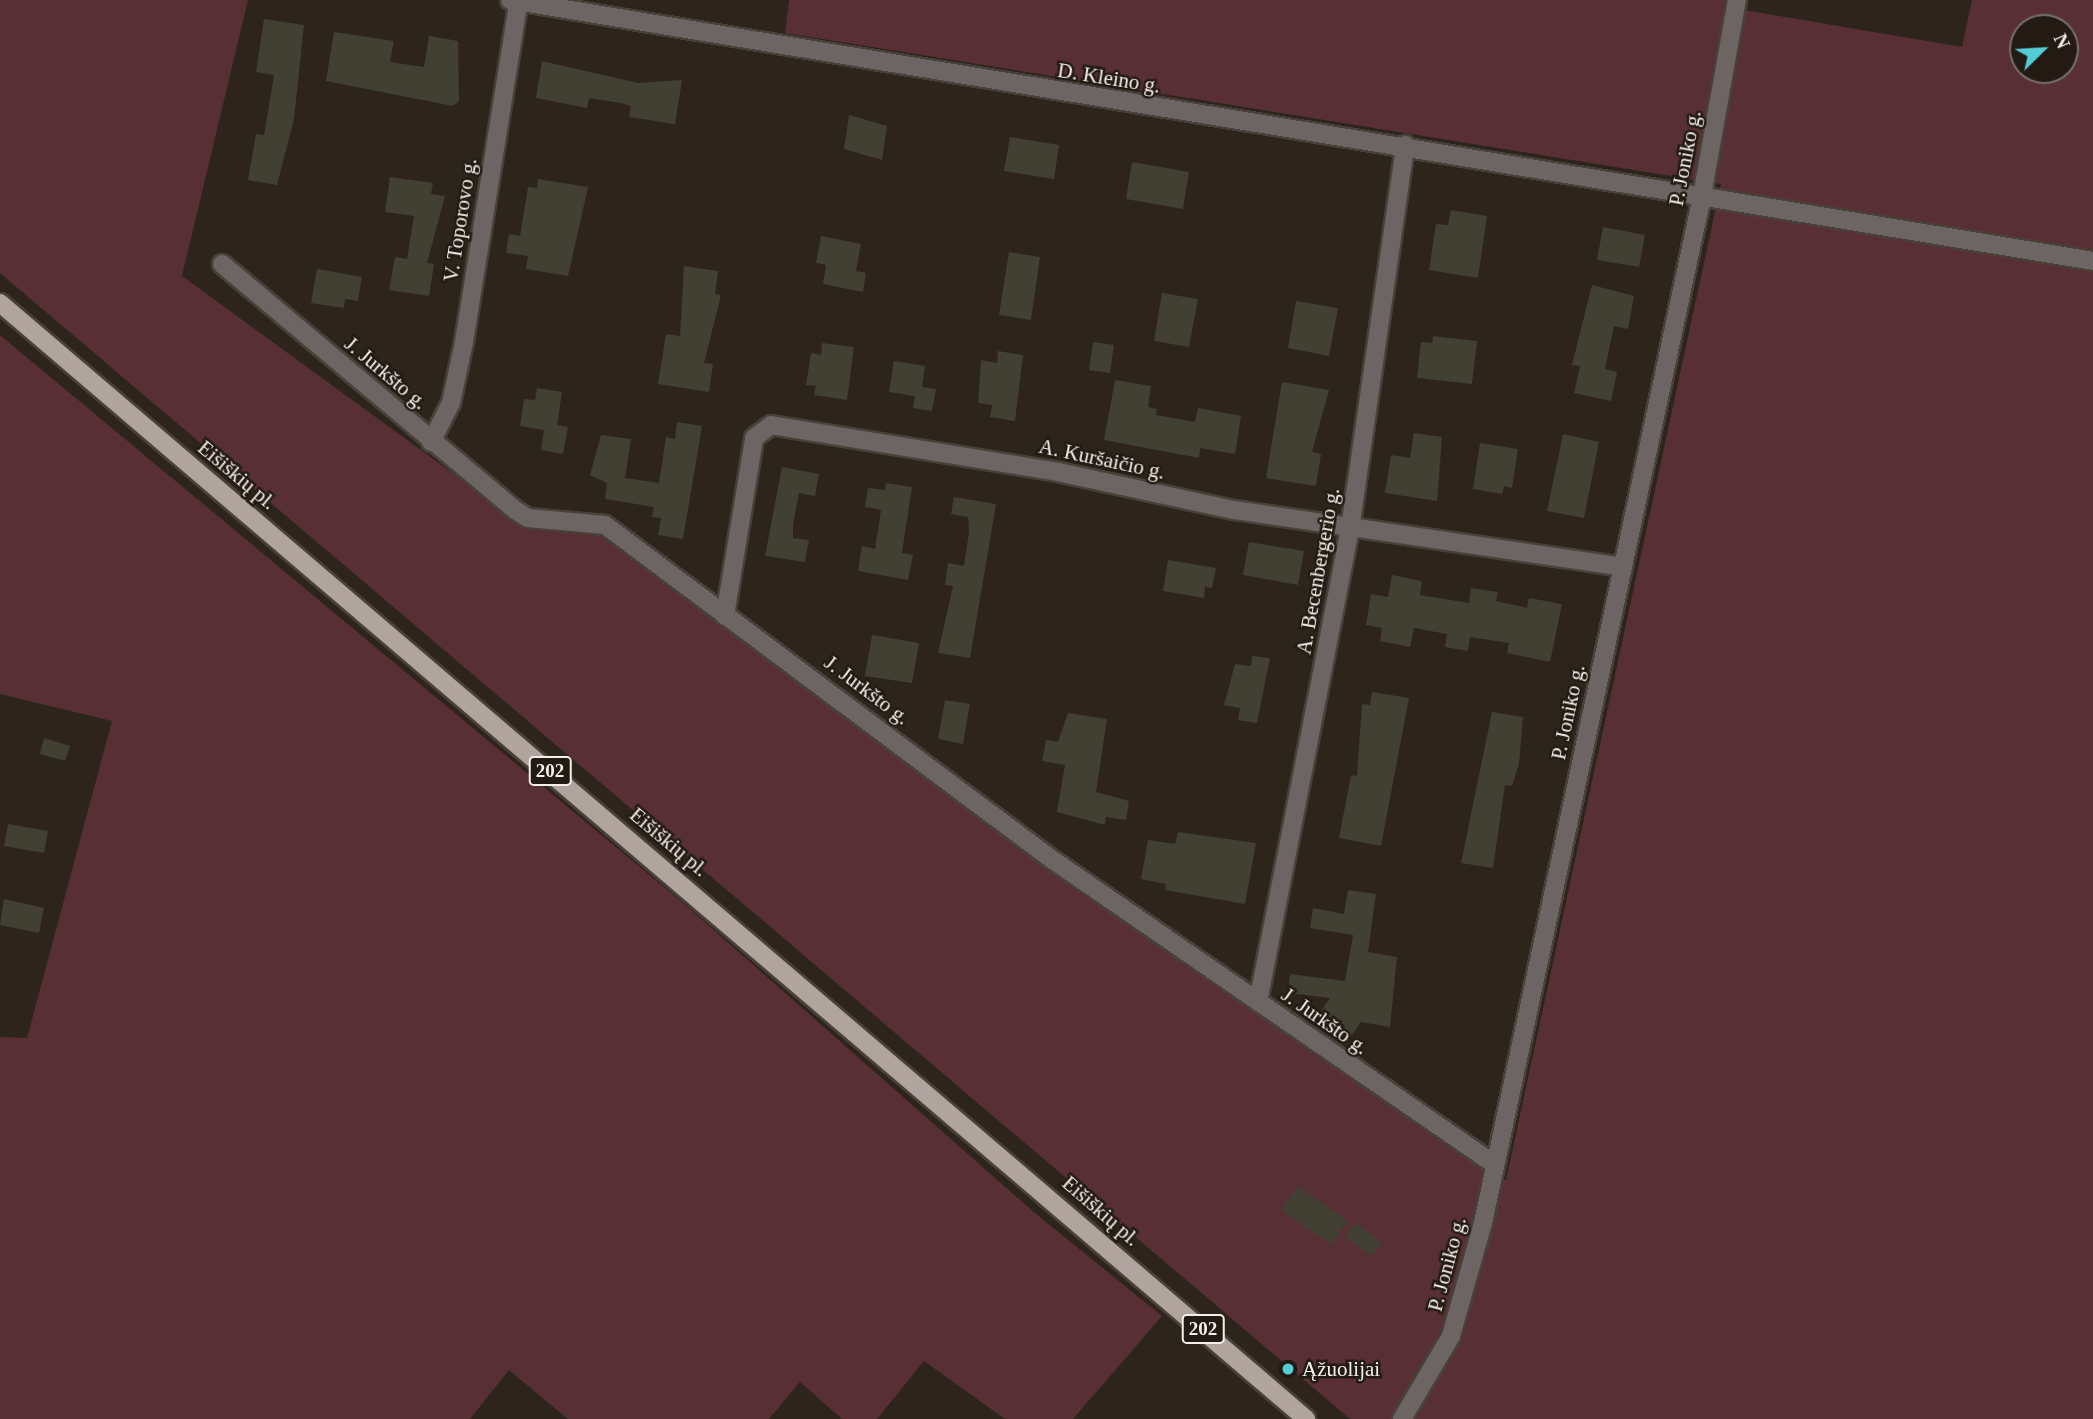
<!DOCTYPE html>
<html>
<head>
<meta charset="utf-8">
<style>
  body { margin:0 }
  #map { position:relative; width:2093px; height:1419px; overflow:hidden; background:#2d251c; font-family:Georgia,serif }
  div>[style] { position:absolute }
  .green>* { inset:0; background:#572f34 }
  .building>* { inset:0; background:#423f33 }
  .roads { filter:drop-shadow(2px 0 #494139) drop-shadow(-2px 0 #494139) drop-shadow(0 2px #494139) drop-shadow(0 -2px #494139) }
  .street>* { height:18px; margin:-9px; padding:0 9px; transform-origin:9px; border-radius:9px; background:#6c6563 }
  .primary>* { height:18px; margin:-9px; padding:0 9px; transform-origin:9px; border-radius:9px; background:#b1a49f }
  .dots>* { width:19px; height:19px; translate:-50% -50%; box-sizing:border-box; border:4px solid #231b13; border-radius:50% }
  span { translate:-50% -50%; white-space:nowrap; text-align:center; line-height:1.15; -webkit-text-stroke:5px #231b13; paint-order:stroke }
  .shield-label span { padding:2px 5px; background:#231b13; border:2px solid; border-radius:5px; -webkit-text-stroke-width:0 }
  .shield-label { font-size:19px; color:#f5efea; font-weight:700 }
  .street-label { font-size:21px; color:#f5efea }
  .poi-label { font-size:21px; color:#f5efea }
  .left { translate:0 -50%; text-align:left }
  .north { position:absolute; left:2009px; top:14px; width:70px; height:70px; box-sizing:border-box; background:#231b13; border:2px solid #777069; border-radius:50%; rotate:66deg; font-size:19px; font-weight:700; line-height:28px; text-align:center; color:#f5efea }
  .north::after { content:''; display:block; margin:auto; width:24px; height:32px; background:#52ccd6; clip-path:polygon(50% 0,100% 100%,50% 72%,0 100%) }
</style>
</head>
<body>
<div id="map">
  <div class="green">
    <i style="clip-path:polygon(evenodd,0 0,248px 0,182px 276px,517px 520px,599px 535px,1249px 1008px,1506px 1180px,1721px 184px,785px 33px,789px 0,1733px 0,1732px 8px,1962px 47px,1972px 0,2093px 0,2093px 1419px,1350px 1419px,0 273px,0 0,2023px 28px,2065px 28px,2065px 70px,2023px 70px,2023px 28px)"></i>
    <i style="clip-path:polygon(0 335px,682px 902px,1036px 1214px,1162px 1316px,1073px 1419px,1005px 1419px,924px 1361px,877px 1419px,842px 1419px,800px 1382px,769px 1419px,568px 1419px,509px 1370px,470px 1419px,0 1419px,0 1037px,27px 1038px,112px 721px,0 694px)"></i>
  </div>
  <div class="building">
    <i style="clip-path:polygon(264px 19px,304px 25px,294px 119px,277px 185px,248px 180px,256px 134px,264px 135px,274px 75px,256px 72px)"></i>
    <i style="clip-path:polygon(334px 32px,394px 41px,390px 62px,424px 67px,429px 36px,458px 41px,459px 101px,453px 106px,326px 81px)"></i>
    <i style="clip-path:polygon(542px 61px,638px 83px,682px 80px,675px 124px,629px 117px,631px 106px,621px 103px,589px 98px,587px 108px,536px 98px)"></i>
    <i style="clip-path:polygon(849px 115px,887px 126px,882px 160px,844px 149px)"></i>
    <i style="clip-path:polygon(1010px 137px,1059px 145px,1054px 179px,1004px 171px)"></i>
    <i style="clip-path:polygon(1132px 162px,1189px 172px,1183px 209px,1126px 199px)"></i>
    <i style="clip-path:polygon(390px 177px,433px 183px,431px 194px,445px 196px,427px 263px,434px 264px,429px 296px,389px 290px,395px 257px,407px 259px,414px 216px,385px 212px)"></i>
    <i style="clip-path:polygon(538px 179px,588px 187px,568px 276px,526px 269px,528px 256px,506px 253px,509px 234px,520px 236px,528px 187px,537px 188px)"></i>
    <i style="clip-path:polygon(1451px 210px,1487px 216px,1478px 278px,1429px 270px,1436px 224px,1448px 225px)"></i>
    <i style="clip-path:polygon(1603px 227px,1645px 235px,1639px 267px,1597px 260px)"></i>
    <i style="clip-path:polygon(821px 236px,861px 244px,856px 271px,866px 273px,863px 292px,823px 284px,826px 265px,816px 263px)"></i>
    <i style="clip-path:polygon(1009px 252px,1040px 257px,1031px 320px,999px 315px)"></i>
    <i style="clip-path:polygon(684px 266px,718px 271px,715px 294px,721px 295px,704px 363px,713px 364px,709px 392px,658px 384px,666px 334px,680px 336px)"></i>
    <i style="clip-path:polygon(317px 269px,362px 277px,358px 301px,345px 299px,344px 308px,311px 303px)"></i>
    <i style="clip-path:polygon(1592px 285px,1634px 296px,1628px 329px,1614px 326px,1605px 369px,1617px 372px,1611px 401px,1574px 393px,1580px 366px,1572px 365px)"></i>
    <i style="clip-path:polygon(1162px 293px,1198px 299px,1189px 347px,1154px 341px)"></i>
    <i style="clip-path:polygon(1296px 301px,1338px 308px,1329px 356px,1288px 348px)"></i>
    <i style="clip-path:polygon(1433px 336px,1477px 341px,1472px 384px,1417px 378px,1421px 342px,1432px 343px)"></i>
    <i style="clip-path:polygon(1093px 342px,1114px 345px,1110px 373px,1089px 370px)"></i>
    <i style="clip-path:polygon(822px 343px,854px 347px,847px 400px,814px 395px,816px 386px,806px 385px,811px 353px,821px 355px)"></i>
    <i style="clip-path:polygon(998px 351px,1023px 355px,1015px 421px,990px 417px,992px 405px,978px 403px,981px 360px,997px 363px)"></i>
    <i style="clip-path:polygon(894px 361px,925px 366px,922px 387px,936px 389px,932px 411px,913px 408px,915px 396px,889px 392px)"></i>
    <i style="clip-path:polygon(1115px 380px,1151px 386px,1148px 407px,1157px 409px,1156px 415px,1195px 422px,1198px 408px,1241px 416px,1235px 454px,1200px 448px,1199px 458px,1104px 440px)"></i>
    <i style="clip-path:polygon(1282px 382px,1329px 390px,1312px 452px,1321px 454px,1316px 486px,1266px 478px)"></i>
    <i style="clip-path:polygon(537px 388px,562px 392px,557px 425px,568px 427px,563px 454px,541px 450px,544px 430px,520px 426px,524px 399px,535px 400px)"></i>
    <i style="clip-path:polygon(677px 422px,702px 426px,683px 539px,658px 535px,661px 518px,652px 517px,654px 507px,605px 499px,607px 483px,590px 475px,601px 435px,631px 439px,625px 478px,659px 483px,666px 437px,675px 439px)"></i>
    <i style="clip-path:polygon(1414px 433px,1442px 437px,1437px 501px,1385px 493px,1391px 455px,1410px 458px)"></i>
    <i style="clip-path:polygon(1563px 434px,1599px 442px,1584px 518px,1547px 511px)"></i>
    <i style="clip-path:polygon(1480px 443px,1518px 449px,1512px 488px,1504px 486px,1502px 494px,1473px 489px)"></i>
    <i style="clip-path:polygon(782px 467px,819px 474px,815px 496px,799px 493px,793px 524px,793px 538px,809px 540px,805px 562px,765px 556px)"></i>
    <i style="clip-path:polygon(886px 483px,912px 487px,902px 553px,913px 555px,908px 580px,858px 571px,862px 546px,875px 549px,881px 510px,865px 507px,868px 488px,885px 490px)"></i>
    <i style="clip-path:polygon(954px 497px,996px 504px,970px 658px,938px 653px,953px 586px,945px 585px,948px 563px,964px 566px,969px 532px,968px 517px,951px 514px)"></i>
    <i style="clip-path:polygon(1249px 542px,1304px 551px,1298px 585px,1243px 575px)"></i>
    <i style="clip-path:polygon(1168px 560px,1216px 568px,1212px 588px,1205px 587px,1204px 598px,1163px 591px)"></i>
    <i style="clip-path:polygon(1392px 575px,1422px 581px,1420px 595px,1469px 603px,1471px 588px,1498px 592px,1496px 601px,1527px 608px,1529px 598px,1562px 604px,1550px 662px,1507px 653px,1509px 643px,1470px 637px,1468px 651px,1445px 647px,1447px 634px,1414px 628px,1410px 647px,1380px 641px,1382px 628px,1366px 625px,1371px 594px,1388px 597px)"></i>
    <i style="clip-path:polygon(872px 635px,919px 643px,912px 683px,865px 676px)"></i>
    <i style="clip-path:polygon(1252px 656px,1270px 658px,1257px 723px,1238px 720px,1240px 708px,1224px 705px,1235px 664px,1251px 666px)"></i>
    <i style="clip-path:polygon(1372px 692px,1409px 698px,1381px 846px,1339px 838px,1351px 775px,1357px 776px,1362px 704px,1370px 705px)"></i>
    <i style="clip-path:polygon(945px 700px,970px 704px,963px 744px,938px 739px)"></i>
    <i style="clip-path:polygon(1492px 712px,1523px 717px,1519px 763px,1512px 786px,1505px 785px,1493px 868px,1461px 863px)"></i>
    <i style="clip-path:polygon(1068px 713px,1107px 719px,1096px 792px,1129px 801px,1126px 820px,1106px 817px,1105px 825px,1057px 812px,1065px 765px,1042px 761px,1046px 740px,1058px 742px)"></i>
    <i style="clip-path:polygon(44px 738px,70px 746px,65px 761px,40px 754px)"></i>
    <i style="clip-path:polygon(8px 824px,48px 831px,44px 853px,4px 846px)"></i>
    <i style="clip-path:polygon(1178px 832px,1256px 843px,1245px 904px,1165px 890px,1166px 884px,1141px 879px,1148px 840px,1175px 844px)"></i>
    <i style="clip-path:polygon(1348px 890px,1376px 894px,1368px 952px,1397px 957px,1390px 1027px,1361px 1022px,1349px 1039px,1317px 1017px,1330px 998px,1288px 993px,1290px 974px,1345px 981px,1353px 935px,1310px 928px,1313px 908px,1344px 914px)"></i>
    <i style="clip-path:polygon(4px 899px,44px 908px,39px 933px,0 925px)"></i>
    <i style="clip-path:polygon(1298px 1186px,1348px 1221px,1331px 1245px,1281px 1210px)"></i>
    <i style="clip-path:polygon(1355px 1223px,1382px 1242px,1372px 1256px,1345px 1237px)"></i>
  </div>
  <div class="roads">
    <div class="street">
      <i style="left:510px;top:0;width:1604px;rotate:9.36deg"></i>
      <i style="left:222px;top:264px;width:383px;rotate:40deg"></i>
      <i style="left:515px;top:510px;width:15px;rotate:32deg"></i>
      <i style="left:528px;top:518px;width:77px;rotate:5.2deg"></i>
      <i style="left:605px;top:525px;width:556px;rotate:36.81deg"></i>
      <i style="left:1050px;top:858px;width:536px;rotate:34.58deg"></i>
      <i style="left:431px;top:442px;width:44px;rotate:-62.9deg"></i>
      <i style="left:451px;top:403px;width:62px;rotate:-78deg"></i>
      <i style="left:464px;top:342px;width:346px;rotate:-80.9deg"></i>
      <i style="left:725px;top:616px;width:180px;rotate:-80.7deg"></i>
      <i style="left:754px;top:438px;width:21px;rotate:-37deg"></i>
      <i style="left:771px;top:425px;width:291px;rotate:9.3deg"></i>
      <i style="left:1058px;top:472px;width:180px;rotate:12.2deg"></i>
      <i style="left:1234px;top:510px;width:393px;rotate:8.3deg"></i>
      <i style="left:1258px;top:1002px;width:482px;rotate:-79deg"></i>
      <i style="left:1350px;top:529px;width:388px;rotate:-81.8deg"></i>
      <i style="left:1402px;top:1419px;width:96px;rotate:-59.4deg"></i>
      <i style="left:1451px;top:1336px;width:117px;rotate:-74.2deg"></i>
      <i style="left:1483px;top:1223px;width:1050px;rotate:-77.96deg"></i>
      <i style="left:1702px;top:196px;width:199px;rotate:-79.9deg"></i>
    </div>
    <div class="primary">
      <i style="left:0;top:303px;width:1718px;rotate:40.51deg"></i>
    </div>
  </div>
  <div class="dots">
    <i style="left:1288px;top:1369px;background:#52ccd6"></i>
  </div>
  <div class="shield-label">
    <span style="left:550px;top:771px">202</span>
    <span style="left:1203px;top:1329px">202</span>
  </div>
  <div class="street-label">
    <span style="left:1109px;top:78px;rotate:9deg">D. Kleino g.</span>
    <span style="left:1685px;top:158px;rotate:-79deg">P. Joniko g.</span>
    <span style="left:460px;top:220px;rotate:-81deg">V. Toporovo g.</span>
    <span style="left:386px;top:373px;rotate:40deg">J. Jurkšto g.</span>
    <span style="left:1102px;top:459px;rotate:12deg">A. Kuršaičio g.</span>
    <span style="left:237px;top:475px;rotate:40deg">Eišiškių pl.</span>
    <span style="left:1318px;top:571px;rotate:-80deg">A. Becenbergerio g.</span>
    <span style="left:867px;top:690px;rotate:37deg">J. Jurkšto g.</span>
    <span style="left:1568px;top:712px;rotate:-78deg">P. Joniko g.</span>
    <span style="left:669px;top:842px;rotate:40deg">Eišiškių pl.</span>
    <span style="left:1325px;top:1021px;rotate:35deg">J. Jurkšto g.</span>
    <span style="left:1101px;top:1211px;rotate:41deg">Eišiškių pl.</span>
    <span style="left:1447px;top:1264px;rotate:-75deg">P. Joniko g.</span>
  </div>
  <div class="poi-label">
    <span class="left" style="left:1302px;top:1369px">Ąžuolijai</span>
  </div>
  <div class="north">N</div>
</div>
</body>
</html>
